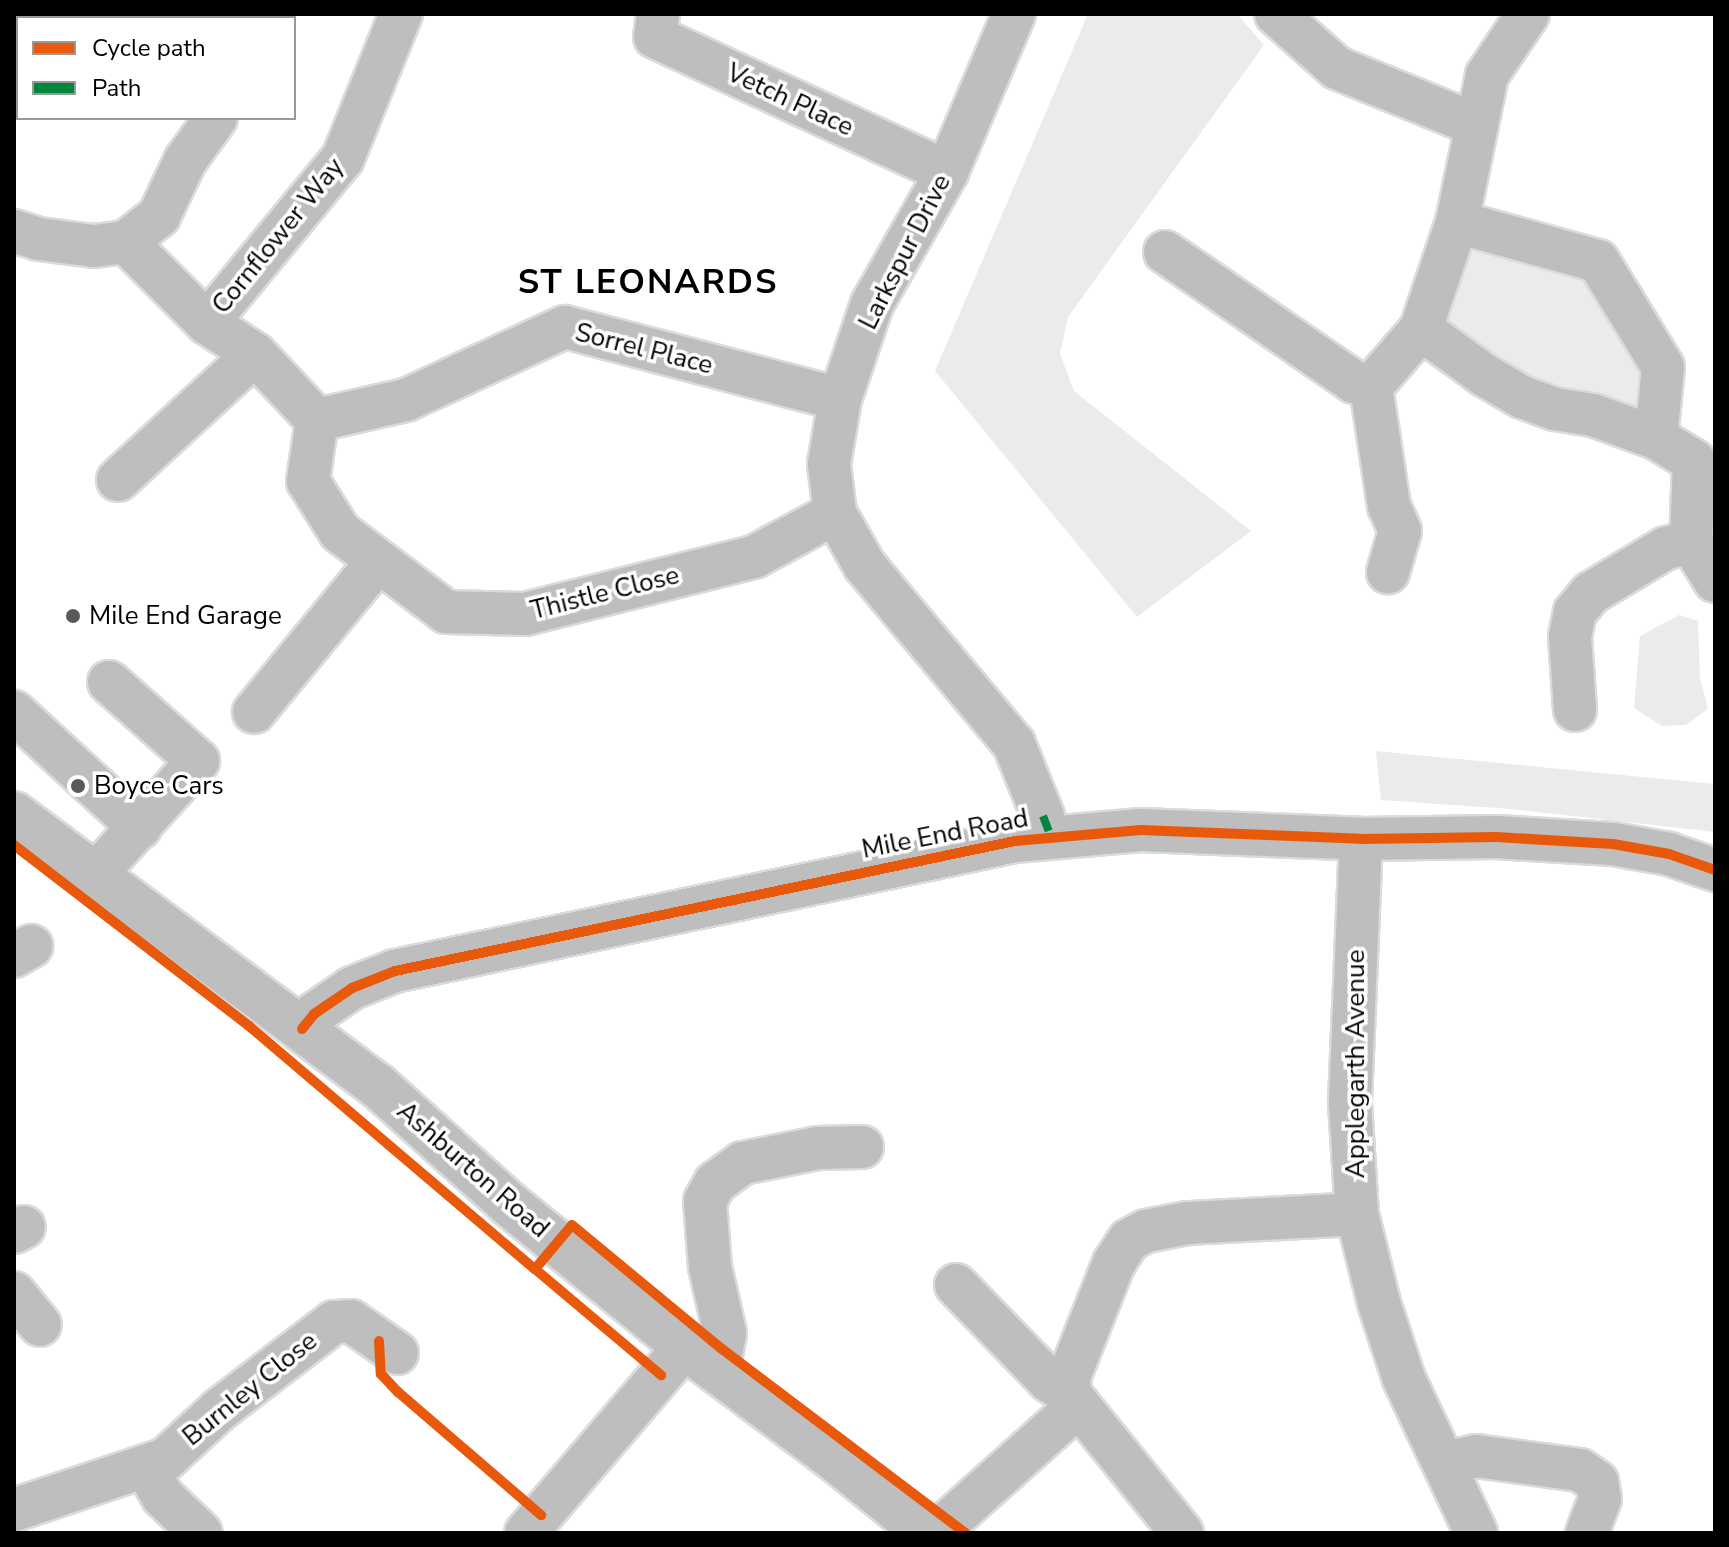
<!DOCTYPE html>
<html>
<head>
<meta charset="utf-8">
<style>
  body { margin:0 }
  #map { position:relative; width:1729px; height:1547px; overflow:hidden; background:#fff; font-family:"Nunito Sans",sans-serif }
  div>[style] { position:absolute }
  .green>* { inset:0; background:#ebebeb }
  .roads { filter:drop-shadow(2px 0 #dbdbdb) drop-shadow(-2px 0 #dbdbdb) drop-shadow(0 2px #dbdbdb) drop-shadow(0 -2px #dbdbdb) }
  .minor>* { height:42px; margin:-21px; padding:0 21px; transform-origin:21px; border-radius:21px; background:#bebebe }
  .major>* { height:44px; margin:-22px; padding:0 22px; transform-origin:22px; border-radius:22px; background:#bebebe }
  .quiet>* { height:8px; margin-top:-4px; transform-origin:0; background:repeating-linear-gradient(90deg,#00873e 0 16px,transparent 0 24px) }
  .cycleway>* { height:10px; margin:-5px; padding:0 5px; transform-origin:5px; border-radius:5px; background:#e8590c }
  .dots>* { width:22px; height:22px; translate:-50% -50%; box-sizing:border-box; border:4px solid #fff; border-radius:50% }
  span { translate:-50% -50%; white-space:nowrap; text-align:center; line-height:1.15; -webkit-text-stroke:7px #fff; paint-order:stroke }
  .street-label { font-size:26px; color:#000 }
  .poi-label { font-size:26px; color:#000 }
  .left { translate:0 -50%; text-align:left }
  .district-label { font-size:34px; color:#000; font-weight:700; letter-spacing:2px }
  .frame { position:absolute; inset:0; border:16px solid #000; pointer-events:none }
  .legend { position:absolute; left:16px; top:16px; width:280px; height:104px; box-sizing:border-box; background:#fff; border:2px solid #999; margin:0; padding:10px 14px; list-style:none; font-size:24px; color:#000 }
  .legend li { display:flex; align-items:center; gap:16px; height:40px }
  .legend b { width:40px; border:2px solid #999 }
</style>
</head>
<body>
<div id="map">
  <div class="green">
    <i style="clip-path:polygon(1088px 14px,1237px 14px,1264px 45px,1068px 317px,1060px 354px,1074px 391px,1251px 531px,1137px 617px,935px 371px)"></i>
    <i style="clip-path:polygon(1472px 237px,1591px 273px,1650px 371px,1637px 412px,1604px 396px,1525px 378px,1459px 336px,1441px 311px)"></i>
    <i style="clip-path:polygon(1679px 615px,1698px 621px,1700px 678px,1708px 709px,1686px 725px,1662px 726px,1634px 708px,1640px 636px)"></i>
    <i style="clip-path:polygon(1376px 751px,1715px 784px,1715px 832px,1511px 809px,1381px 800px)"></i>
  </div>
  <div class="roads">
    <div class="minor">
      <i style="left:186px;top:14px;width:9px;rotate:27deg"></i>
      <i style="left:658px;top:14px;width:23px;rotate:97deg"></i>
      <i style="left:655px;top:37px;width:322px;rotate:24.8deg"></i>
      <i style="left:1014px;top:14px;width:172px;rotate:113deg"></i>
      <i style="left:947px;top:172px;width:152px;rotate:119.6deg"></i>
      <i style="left:872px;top:304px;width:100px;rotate:108.6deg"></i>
      <i style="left:840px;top:399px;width:66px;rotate:99.6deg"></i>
      <i style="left:829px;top:464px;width:49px;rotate:83deg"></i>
      <i style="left:835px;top:513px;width:61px;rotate:60.5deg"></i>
      <i style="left:865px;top:566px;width:232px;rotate:50.1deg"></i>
      <i style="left:1014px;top:744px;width:78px;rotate:68.1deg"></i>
      <i style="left:1276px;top:14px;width:81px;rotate:41.5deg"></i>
      <i style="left:1337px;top:68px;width:151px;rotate:22.2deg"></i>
      <i style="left:1528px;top:14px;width:73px;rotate:123.9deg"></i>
      <i style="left:1487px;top:75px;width:150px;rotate:101.5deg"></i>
      <i style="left:1457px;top:222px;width:113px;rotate:108.6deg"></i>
      <i style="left:1421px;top:329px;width:80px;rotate:35.9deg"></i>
      <i style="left:1486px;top:376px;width:42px;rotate:30.3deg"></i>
      <i style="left:1522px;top:397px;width:35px;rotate:20deg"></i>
      <i style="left:1555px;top:409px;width:38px;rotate:9deg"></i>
      <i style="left:1593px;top:415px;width:67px;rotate:20.1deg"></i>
      <i style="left:1656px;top:438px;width:44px;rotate:31.2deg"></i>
      <i style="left:1457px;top:222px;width:146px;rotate:15.5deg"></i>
      <i style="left:1598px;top:261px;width:124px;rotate:58.5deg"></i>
      <i style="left:1663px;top:367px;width:71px;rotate:95.6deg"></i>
      <i style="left:14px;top:231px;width:26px;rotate:18deg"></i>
      <i style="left:39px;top:239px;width:55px;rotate:7.3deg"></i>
      <i style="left:94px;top:246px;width:32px;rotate:-7deg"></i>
      <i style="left:126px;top:242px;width:115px;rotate:45deg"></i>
      <i style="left:207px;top:323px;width:57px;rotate:32.9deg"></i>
      <i style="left:255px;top:354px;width:91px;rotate:46.8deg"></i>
      <i style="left:317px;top:420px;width:62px;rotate:98.4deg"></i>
      <i style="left:308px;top:481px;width:60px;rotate:57.9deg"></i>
      <i style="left:340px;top:532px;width:133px;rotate:37deg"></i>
      <i style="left:446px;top:612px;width:79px;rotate:1.5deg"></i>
      <i style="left:525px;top:614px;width:236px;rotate:-14deg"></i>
      <i style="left:754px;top:557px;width:92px;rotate:-28.5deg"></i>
      <i style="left:126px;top:242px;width:42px;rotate:-38.2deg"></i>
      <i style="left:159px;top:216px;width:61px;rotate:-64.7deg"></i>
      <i style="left:185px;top:161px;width:53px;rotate:-54.2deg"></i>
      <i style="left:1165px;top:252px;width:229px;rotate:34.5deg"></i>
      <i style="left:1354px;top:382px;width:18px;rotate:16deg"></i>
      <i style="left:1371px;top:387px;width:77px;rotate:-49.2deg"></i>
      <i style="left:207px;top:323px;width:214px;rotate:-50.5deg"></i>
      <i style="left:343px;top:158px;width:155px;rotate:-68.1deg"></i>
      <i style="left:1371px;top:387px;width:120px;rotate:81.4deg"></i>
      <i style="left:1389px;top:506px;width:27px;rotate:66deg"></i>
      <i style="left:1400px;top:531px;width:43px;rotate:106.3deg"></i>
      <i style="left:317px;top:420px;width:91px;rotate:-12.7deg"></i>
      <i style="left:406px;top:400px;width:175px;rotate:-24.7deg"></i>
      <i style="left:565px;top:327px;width:284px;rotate:14.7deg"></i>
      <i style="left:1694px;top:461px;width:81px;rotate:92.1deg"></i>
      <i style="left:1691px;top:542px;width:46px;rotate:58.4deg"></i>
      <i style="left:118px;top:480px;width:186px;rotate:-42.6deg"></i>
      <i style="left:1575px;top:710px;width:73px;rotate:-93.9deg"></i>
      <i style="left:1570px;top:637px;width:25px;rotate:-79deg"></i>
      <i style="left:1575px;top:612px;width:25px;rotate:-50deg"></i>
      <i style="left:1591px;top:593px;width:87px;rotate:-31deg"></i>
      <i style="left:1666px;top:548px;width:26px;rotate:-13deg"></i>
      <i style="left:14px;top:712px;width:171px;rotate:42.6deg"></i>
      <i style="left:254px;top:712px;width:194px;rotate:-50.6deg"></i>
      <i style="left:1361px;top:839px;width:264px;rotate:92.4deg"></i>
      <i style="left:1350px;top:1103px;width:111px;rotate:86.4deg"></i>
      <i style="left:1357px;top:1214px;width:92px;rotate:76.1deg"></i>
      <i style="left:1379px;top:1303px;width:80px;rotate:71.8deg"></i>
      <i style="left:1404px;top:1379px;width:170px;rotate:64.9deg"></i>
      <i style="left:95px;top:875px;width:154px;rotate:-47.9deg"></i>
      <i style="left:198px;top:761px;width:119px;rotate:-138.4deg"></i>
      <i style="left:14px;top:956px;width:20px;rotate:-30deg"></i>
      <i style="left:302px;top:1029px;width:19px;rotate:-51deg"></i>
      <i style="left:314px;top:1014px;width:46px;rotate:-34.4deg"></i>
      <i style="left:352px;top:988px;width:46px;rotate:-21.6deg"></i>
      <i style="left:395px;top:971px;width:633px;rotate:-11.84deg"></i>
      <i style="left:1015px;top:841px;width:126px;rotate:-5deg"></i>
      <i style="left:1141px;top:830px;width:220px;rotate:2.3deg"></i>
      <i style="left:1361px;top:839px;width:135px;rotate:-0.8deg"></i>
      <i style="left:1496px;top:837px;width:117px;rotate:3.4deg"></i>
      <i style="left:1613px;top:844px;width:57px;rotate:10.1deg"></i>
      <i style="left:1669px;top:854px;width:49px;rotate:19.2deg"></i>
      <i style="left:14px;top:1232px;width:11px;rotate:-27deg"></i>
      <i style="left:956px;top:1285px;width:134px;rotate:45.9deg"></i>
      <i style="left:1049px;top:1381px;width:25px;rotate:32deg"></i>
      <i style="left:14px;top:1293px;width:41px;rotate:50.9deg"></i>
      <i style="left:709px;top:1365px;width:21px;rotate:-51deg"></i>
      <i style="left:722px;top:1349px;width:16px;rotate:-79deg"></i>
      <i style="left:725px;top:1333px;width:68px;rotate:-102.8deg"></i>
      <i style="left:710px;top:1267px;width:66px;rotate:-94.3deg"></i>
      <i style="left:705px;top:1201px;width:21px;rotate:-61deg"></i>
      <i style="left:715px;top:1183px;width:34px;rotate:-36deg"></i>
      <i style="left:743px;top:1163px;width:76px;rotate:-11.3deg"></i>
      <i style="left:818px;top:1148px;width:44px;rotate:-1.3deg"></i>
      <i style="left:1446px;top:1463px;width:31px;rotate:-13deg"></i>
      <i style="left:1476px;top:1456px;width:105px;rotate:7.7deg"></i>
      <i style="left:1580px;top:1470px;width:21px;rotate:35deg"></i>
      <i style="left:1597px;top:1482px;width:17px;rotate:80deg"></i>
      <i style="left:1600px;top:1499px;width:36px;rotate:111deg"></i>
      <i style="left:145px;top:1466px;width:36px;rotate:60deg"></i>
      <i style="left:163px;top:1497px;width:52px;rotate:43.5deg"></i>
      <i style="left:14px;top:1510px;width:160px;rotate:-18.5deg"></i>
      <i style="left:166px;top:1459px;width:72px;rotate:-42.8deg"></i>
      <i style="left:219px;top:1410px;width:145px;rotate:-37.4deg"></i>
      <i style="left:334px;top:1322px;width:17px;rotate:-3deg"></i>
      <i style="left:351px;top:1321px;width:56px;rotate:34.8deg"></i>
      <i style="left:526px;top:1533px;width:245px;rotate:-49.5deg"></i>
      <i style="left:936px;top:1533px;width:189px;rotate:-41.8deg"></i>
      <i style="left:1182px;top:1533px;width:179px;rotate:-128.9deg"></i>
      <i style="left:1070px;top:1394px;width:17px;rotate:-93deg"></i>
      <i style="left:1069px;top:1377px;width:123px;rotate:-68.5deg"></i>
      <i style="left:1114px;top:1263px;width:27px;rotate:-57deg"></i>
      <i style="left:1129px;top:1240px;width:19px;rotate:-28deg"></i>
      <i style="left:1146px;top:1231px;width:43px;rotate:-10.8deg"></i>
      <i style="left:1188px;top:1223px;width:169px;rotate:-3deg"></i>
    </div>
    <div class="major">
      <i style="left:14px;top:814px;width:454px;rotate:36.8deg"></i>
      <i style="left:378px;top:1086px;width:176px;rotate:42deg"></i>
      <i style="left:509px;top:1204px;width:227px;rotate:39.1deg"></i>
      <i style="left:685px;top:1347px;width:189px;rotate:36.8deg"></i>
      <i style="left:836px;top:1460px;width:116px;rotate:39deg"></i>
    </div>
  </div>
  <div class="quiet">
    <i style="left:1043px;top:816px;width:22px;rotate:69deg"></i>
  </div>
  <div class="cycleway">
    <i style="left:14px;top:845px;width:297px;rotate:37.6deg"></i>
    <i style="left:249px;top:1026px;width:375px;rotate:40.4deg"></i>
    <i style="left:535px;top:1269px;width:57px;rotate:-49.9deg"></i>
    <i style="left:572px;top:1225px;width:195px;rotate:39.6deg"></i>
    <i style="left:722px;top:1349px;width:305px;rotate:37.1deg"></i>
    <i style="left:302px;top:1029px;width:19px;rotate:-51deg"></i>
    <i style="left:314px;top:1014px;width:46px;rotate:-34.4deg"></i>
    <i style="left:352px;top:988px;width:46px;rotate:-21.6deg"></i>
    <i style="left:395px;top:971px;width:633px;rotate:-11.84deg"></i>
    <i style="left:1015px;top:841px;width:126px;rotate:-5deg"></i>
    <i style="left:1141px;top:830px;width:220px;rotate:2.3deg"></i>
    <i style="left:1361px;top:839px;width:135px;rotate:-0.8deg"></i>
    <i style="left:1496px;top:837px;width:117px;rotate:3.4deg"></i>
    <i style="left:1613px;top:844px;width:57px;rotate:10.1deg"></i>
    <i style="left:1669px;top:854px;width:49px;rotate:19.2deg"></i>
    <i style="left:535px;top:1269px;width:165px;rotate:40.1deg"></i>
    <i style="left:379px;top:1341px;width:33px;rotate:87deg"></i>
    <i style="left:381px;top:1374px;width:25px;rotate:47deg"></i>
    <i style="left:398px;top:1392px;width:189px;rotate:40.7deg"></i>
  </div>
  <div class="dots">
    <i style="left:73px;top:616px;background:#595959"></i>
    <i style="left:78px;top:786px;background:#595959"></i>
  </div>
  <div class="street-label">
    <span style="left:790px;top:100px;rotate:25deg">Vetch Place</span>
    <span style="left:278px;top:236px;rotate:-51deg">Cornflower Way</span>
    <span style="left:905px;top:252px;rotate:-63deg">Larkspur Drive</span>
    <span style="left:644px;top:349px;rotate:14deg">Sorrel Place</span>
    <span style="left:605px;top:593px;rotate:-14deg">Thistle Close</span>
    <span style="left:945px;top:834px;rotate:-11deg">Mile End Road</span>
    <span style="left:1356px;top:1064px;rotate:-90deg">Applegarth Avenue</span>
    <span style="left:473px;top:1170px;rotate:41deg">Ashburton Road</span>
    <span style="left:250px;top:1389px;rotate:-39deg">Burnley Close</span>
  </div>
  <div class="poi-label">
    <span class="left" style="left:89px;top:616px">Mile End Garage</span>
    <span class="left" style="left:94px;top:786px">Boyce Cars</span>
  </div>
  <div class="district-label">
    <span style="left:648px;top:283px">ST LEONARDS</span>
  </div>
  <div class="frame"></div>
  <ul class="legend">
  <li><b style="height:10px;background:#e8590c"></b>Cycle path</li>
  <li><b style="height:10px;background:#00873e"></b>Path</li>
  </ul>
</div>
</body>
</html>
